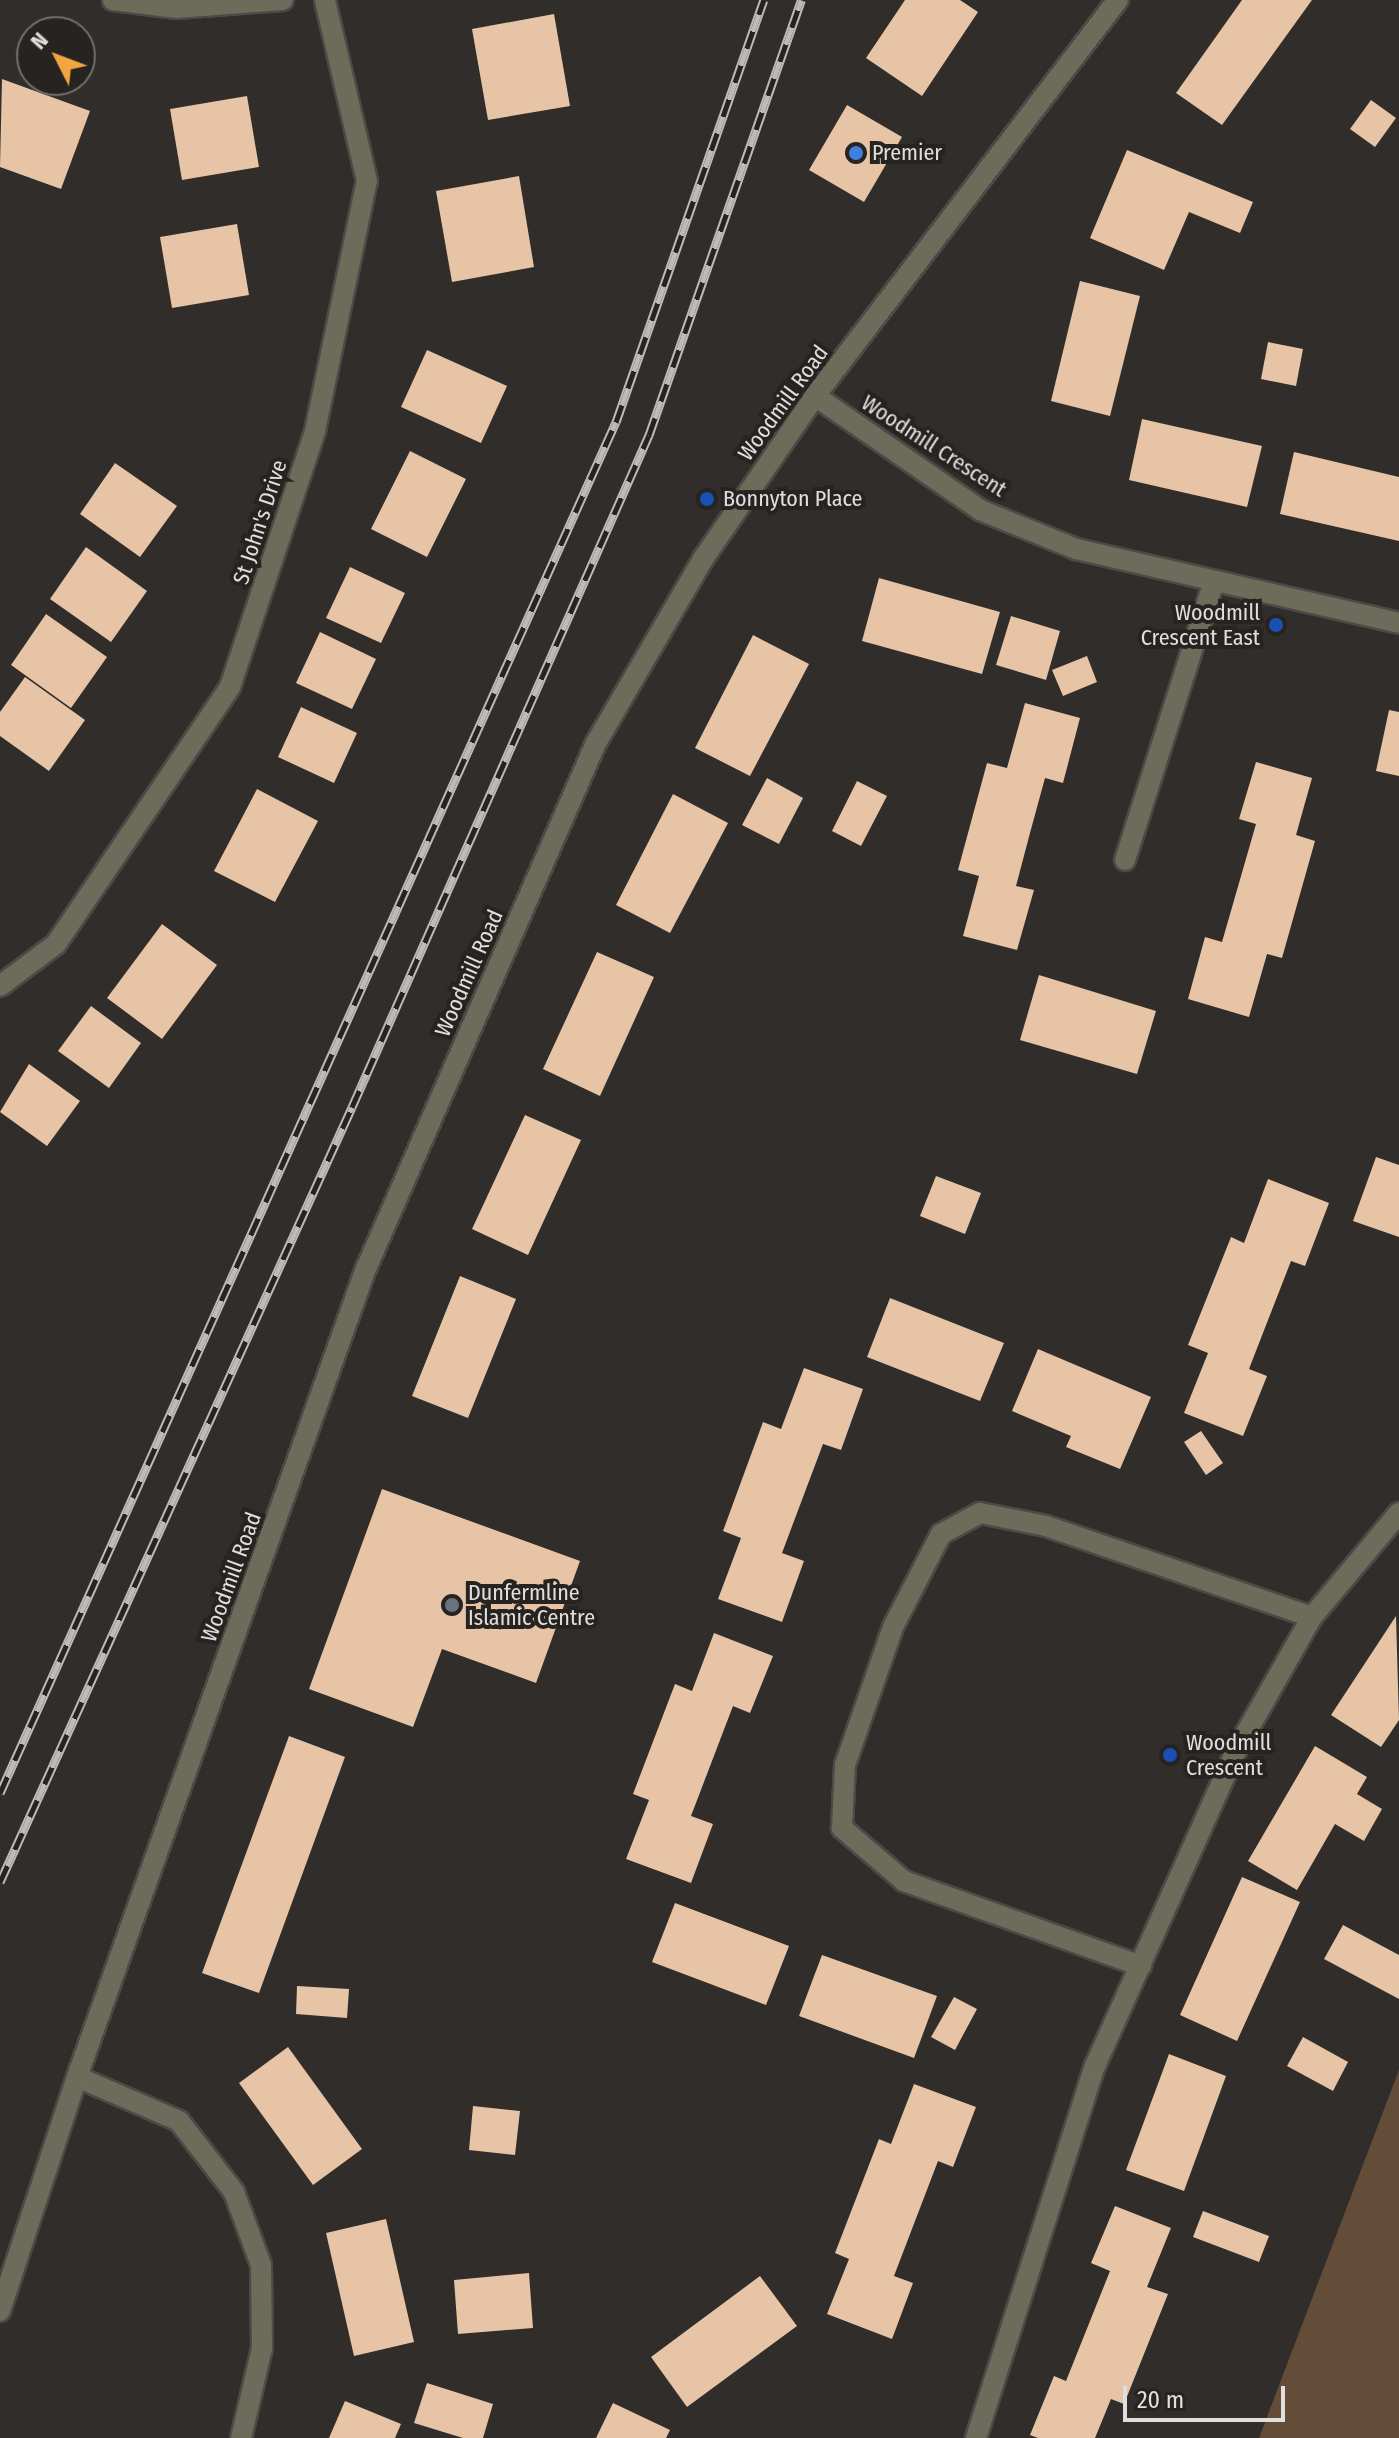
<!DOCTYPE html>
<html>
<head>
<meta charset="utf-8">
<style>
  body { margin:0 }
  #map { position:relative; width:1399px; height:2438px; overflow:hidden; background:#302d2a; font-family:"Fira Sans Condensed",sans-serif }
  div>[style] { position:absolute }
  .green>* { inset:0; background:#644d38 }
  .building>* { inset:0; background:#e7c4a5 }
  .roads { filter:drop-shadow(2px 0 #4c4947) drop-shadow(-2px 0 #4c4947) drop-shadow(0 2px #4c4947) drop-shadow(0 -2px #4c4947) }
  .minor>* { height:20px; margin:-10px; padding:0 10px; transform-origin:10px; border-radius:10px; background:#6d6c5b }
  .rail>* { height:9px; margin-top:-4.5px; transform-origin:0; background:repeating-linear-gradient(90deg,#262320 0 18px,#bdbab8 0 36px); box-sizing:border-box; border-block:2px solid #bdbab8 }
  .dots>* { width:22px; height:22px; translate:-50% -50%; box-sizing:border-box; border:4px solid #262320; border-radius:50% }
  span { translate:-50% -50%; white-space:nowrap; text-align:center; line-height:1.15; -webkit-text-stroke:8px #262320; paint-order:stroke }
  .poi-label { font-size:22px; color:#e1dfdd }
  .left { translate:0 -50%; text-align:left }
  .right { translate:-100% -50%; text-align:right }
  .street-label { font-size:22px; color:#e1dfdd }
  .north { position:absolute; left:16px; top:16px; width:80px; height:80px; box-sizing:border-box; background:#262320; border:2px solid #716e6c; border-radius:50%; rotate:312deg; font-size:22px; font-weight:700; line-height:32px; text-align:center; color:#e1dfdd }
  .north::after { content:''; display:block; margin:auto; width:28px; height:36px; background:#f2a541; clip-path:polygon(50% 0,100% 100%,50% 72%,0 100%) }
  .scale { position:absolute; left:1123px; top:2386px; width:162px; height:36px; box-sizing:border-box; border:4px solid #e1dfdd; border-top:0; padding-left:10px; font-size:24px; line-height:28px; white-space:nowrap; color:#e1dfdd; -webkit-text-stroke:6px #262320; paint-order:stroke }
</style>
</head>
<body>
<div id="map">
  <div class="green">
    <i style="clip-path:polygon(1399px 2070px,1399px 2438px,1259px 2438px)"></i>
  </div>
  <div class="building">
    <i style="clip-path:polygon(905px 0,960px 0,978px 12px,922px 96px,866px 58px)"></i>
    <i style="clip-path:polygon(1242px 0,1312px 0,1222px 125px,1176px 93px)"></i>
    <i style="clip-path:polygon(554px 14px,570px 106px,488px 120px,472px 29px)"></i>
    <i style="clip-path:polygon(2px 79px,90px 111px,61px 189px,0 167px)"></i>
    <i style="clip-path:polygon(247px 96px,259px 167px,182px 180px,170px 109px)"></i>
    <i style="clip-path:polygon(1371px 100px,1396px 118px,1375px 147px,1350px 129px)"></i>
    <i style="clip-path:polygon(847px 105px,902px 137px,864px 202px,809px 170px)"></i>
    <i style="clip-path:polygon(1127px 150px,1253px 202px,1240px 233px,1189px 212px,1164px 270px,1090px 238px)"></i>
    <i style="clip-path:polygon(519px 176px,534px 267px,452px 282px,436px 191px)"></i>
    <i style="clip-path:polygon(237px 224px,249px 295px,172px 308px,160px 237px)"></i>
    <i style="clip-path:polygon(1080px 281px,1140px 296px,1110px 416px,1051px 401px)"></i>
    <i style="clip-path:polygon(1268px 342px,1303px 349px,1296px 386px,1261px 379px)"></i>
    <i style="clip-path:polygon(427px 350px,507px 386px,481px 443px,401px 407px)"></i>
    <i style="clip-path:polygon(1142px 419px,1262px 446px,1247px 507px,1129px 480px)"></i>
    <i style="clip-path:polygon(410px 451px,466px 479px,427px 557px,371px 529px)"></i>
    <i style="clip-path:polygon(1294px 452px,1399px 477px,1399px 541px,1280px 514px)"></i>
    <i style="clip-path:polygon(115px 463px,177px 506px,140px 557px,80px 514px)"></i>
    <i style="clip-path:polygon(86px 547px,147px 591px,111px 642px,50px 599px)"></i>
    <i style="clip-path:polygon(350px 567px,405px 593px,381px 643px,326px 618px)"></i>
    <i style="clip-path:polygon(879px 578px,1000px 612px,982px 674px,862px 641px)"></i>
    <i style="clip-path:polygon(46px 614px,107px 657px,71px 708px,11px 665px)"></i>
    <i style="clip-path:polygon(1011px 616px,1060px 631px,1046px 680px,996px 665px)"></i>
    <i style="clip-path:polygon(320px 632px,376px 659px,352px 709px,296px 683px)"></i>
    <i style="clip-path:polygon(753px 635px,809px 664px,750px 776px,695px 748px)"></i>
    <i style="clip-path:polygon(1087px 656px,1097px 682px,1063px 696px,1052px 670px)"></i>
    <i style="clip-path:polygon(25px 677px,85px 720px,49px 771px,0 736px,0 712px)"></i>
    <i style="clip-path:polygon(1025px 703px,1080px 718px,1063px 783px,1045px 778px,1030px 833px,1016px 886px,1034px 890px,1017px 950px,963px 936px,979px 876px,958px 870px,987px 763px,1007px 768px)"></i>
    <i style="clip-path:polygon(301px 707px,357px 733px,334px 783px,278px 757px)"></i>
    <i style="clip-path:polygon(1389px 710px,1399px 712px,1399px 776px,1376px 771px)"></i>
    <i style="clip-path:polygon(1256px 762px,1312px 778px,1296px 835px,1315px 841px,1282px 958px,1267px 954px,1249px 1017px,1188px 999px,1205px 937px,1222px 942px,1256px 824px,1239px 819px)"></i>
    <i style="clip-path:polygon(767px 778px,803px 798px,779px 844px,742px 825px)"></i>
    <i style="clip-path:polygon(857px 781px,887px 796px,861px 846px,832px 831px)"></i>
    <i style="clip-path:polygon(257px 789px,318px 821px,275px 902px,214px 871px)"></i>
    <i style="clip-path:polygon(673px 794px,728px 823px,670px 933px,616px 905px)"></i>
    <i style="clip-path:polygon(162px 924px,217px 965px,162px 1039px,107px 998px)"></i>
    <i style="clip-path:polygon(597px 952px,654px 977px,600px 1096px,543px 1069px)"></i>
    <i style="clip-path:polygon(1039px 975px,1156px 1011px,1137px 1074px,1020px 1040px)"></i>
    <i style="clip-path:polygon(91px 1006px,141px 1043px,109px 1088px,58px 1051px)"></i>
    <i style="clip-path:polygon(29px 1064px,80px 1101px,47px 1146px,0 1112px)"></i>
    <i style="clip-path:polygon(525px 1115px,581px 1140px,528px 1255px,472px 1229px)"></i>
    <i style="clip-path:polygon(1376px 1157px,1399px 1165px,1399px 1237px,1353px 1221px)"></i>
    <i style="clip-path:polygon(936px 1176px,981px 1193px,965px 1234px,920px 1216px)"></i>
    <i style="clip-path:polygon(1268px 1179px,1329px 1203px,1305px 1266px,1291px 1261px,1249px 1369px,1267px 1376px,1243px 1436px,1184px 1413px,1208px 1353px,1188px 1345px,1231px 1237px,1244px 1243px)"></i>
    <i style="clip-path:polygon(460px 1276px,516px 1299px,468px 1418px,412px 1396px)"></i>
    <i style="clip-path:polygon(890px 1298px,1004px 1343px,980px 1401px,867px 1357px)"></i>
    <i style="clip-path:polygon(1038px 1349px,1151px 1397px,1120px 1469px,1066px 1447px,1071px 1436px,1012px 1411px)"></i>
    <i style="clip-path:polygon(804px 1368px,863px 1389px,841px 1450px,823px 1444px,782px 1553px,804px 1561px,782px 1622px,718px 1599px,741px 1538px,723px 1531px,763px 1422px,781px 1429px)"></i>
    <i style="clip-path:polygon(1201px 1431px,1223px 1463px,1206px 1475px,1184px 1442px)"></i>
    <i style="clip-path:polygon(382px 1489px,580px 1561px,536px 1683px,442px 1649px,413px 1727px,309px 1689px)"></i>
    <i style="clip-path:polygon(1396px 1616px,1399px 1720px,1381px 1747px,1331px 1715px)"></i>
    <i style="clip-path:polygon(714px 1633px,773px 1656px,750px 1713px,733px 1706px,691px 1816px,713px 1824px,691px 1883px,626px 1859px,649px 1800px,633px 1794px,675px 1684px,692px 1691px)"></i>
    <i style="clip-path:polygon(289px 1736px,345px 1757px,259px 1993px,202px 1973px)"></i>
    <i style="clip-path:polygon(1315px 1746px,1367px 1777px,1357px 1794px,1382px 1809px,1364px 1841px,1335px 1824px,1297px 1890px,1248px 1861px)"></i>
    <i style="clip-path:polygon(1242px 1877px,1300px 1902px,1237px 2041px,1180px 2015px)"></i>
    <i style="clip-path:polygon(675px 1903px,789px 1946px,766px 2005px,652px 1962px)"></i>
    <i style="clip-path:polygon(1343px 1925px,1399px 1955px,1399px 1999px,1324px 1959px)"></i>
    <i style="clip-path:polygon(822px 1955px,937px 1996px,914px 2058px,799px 2016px)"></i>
    <i style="clip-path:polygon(297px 1986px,349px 1989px,347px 2018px,296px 2014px)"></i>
    <i style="clip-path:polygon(954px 1997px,977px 2009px,955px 2050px,931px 2037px)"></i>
    <i style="clip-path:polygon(1303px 2037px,1348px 2062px,1333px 2091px,1287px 2066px)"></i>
    <i style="clip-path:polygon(288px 2047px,362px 2149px,313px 2185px,239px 2083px)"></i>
    <i style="clip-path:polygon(1169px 2054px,1226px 2076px,1184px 2191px,1126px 2170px)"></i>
    <i style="clip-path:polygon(914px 2084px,976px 2107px,953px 2167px,938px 2161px,894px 2276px,913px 2283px,892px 2339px,827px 2314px,849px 2259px,835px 2253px,879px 2139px,891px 2144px)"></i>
    <i style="clip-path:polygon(473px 2106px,520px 2111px,515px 2155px,469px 2150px)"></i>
    <i style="clip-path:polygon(1115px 2206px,1171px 2228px,1147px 2287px,1168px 2294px,1124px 2404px,1111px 2399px,1095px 2438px,1038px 2438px,1030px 2435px,1054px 2376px,1066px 2381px,1110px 2271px,1091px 2263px)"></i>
    <i style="clip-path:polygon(1203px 2211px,1269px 2236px,1259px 2262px,1193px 2237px)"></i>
    <i style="clip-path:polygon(386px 2219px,414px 2342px,354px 2356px,326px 2233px)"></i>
    <i style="clip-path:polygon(529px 2273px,533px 2328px,458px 2334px,454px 2280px)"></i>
    <i style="clip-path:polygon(760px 2276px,797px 2326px,687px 2407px,651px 2357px)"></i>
    <i style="clip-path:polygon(427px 2383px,493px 2404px,483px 2438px,463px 2438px,414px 2423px)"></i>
    <i style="clip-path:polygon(345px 2401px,401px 2424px,395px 2438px,329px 2438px)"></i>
    <i style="clip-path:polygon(613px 2403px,670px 2430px,666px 2438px,596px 2438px)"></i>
  </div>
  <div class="roads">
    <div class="minor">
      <i style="left:113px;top:0;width:64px;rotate:7.2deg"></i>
      <i style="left:176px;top:8px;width:107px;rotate:-4.3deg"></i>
      <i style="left:815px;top:396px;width:201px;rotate:34.6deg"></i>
      <i style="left:980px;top:510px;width:104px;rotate:22.1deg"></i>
      <i style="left:1076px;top:549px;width:331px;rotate:12.9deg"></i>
      <i style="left:1125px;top:860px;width:293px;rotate:-72.3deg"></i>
      <i style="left:0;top:986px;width:70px;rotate:-36.9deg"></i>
      <i style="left:56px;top:944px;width:310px;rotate:-55.9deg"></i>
      <i style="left:230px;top:687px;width:270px;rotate:-71.6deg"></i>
      <i style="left:315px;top:431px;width:255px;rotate:-78.3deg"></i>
      <i style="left:367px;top:181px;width:186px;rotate:-103.1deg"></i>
      <i style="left:1141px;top:1966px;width:252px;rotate:-160.3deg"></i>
      <i style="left:904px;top:1881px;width:82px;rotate:-139.5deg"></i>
      <i style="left:842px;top:1828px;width:63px;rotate:-87.3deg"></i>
      <i style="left:845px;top:1765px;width:146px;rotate:-70.8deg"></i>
      <i style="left:893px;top:1627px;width:105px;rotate:-62.7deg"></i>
      <i style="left:941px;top:1534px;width:44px;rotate:-28.3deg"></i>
      <i style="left:980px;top:1513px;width:67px;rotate:11.1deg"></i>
      <i style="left:1046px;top:1526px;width:281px;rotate:18.9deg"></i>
      <i style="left:77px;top:2077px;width:111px;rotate:23.3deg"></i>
      <i style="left:179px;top:2121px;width:90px;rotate:52.2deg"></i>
      <i style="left:234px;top:2192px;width:78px;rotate:69.7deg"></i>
      <i style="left:261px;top:2265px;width:83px;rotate:89.3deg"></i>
      <i style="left:262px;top:2348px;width:92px;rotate:103.1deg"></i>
      <i style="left:0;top:2311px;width:246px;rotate:-71.8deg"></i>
      <i style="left:77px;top:2077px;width:856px;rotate:-70.34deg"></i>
      <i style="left:365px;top:1271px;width:576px;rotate:-66.37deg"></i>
      <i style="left:596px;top:743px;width:213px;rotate:-59.8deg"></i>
      <i style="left:703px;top:559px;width:198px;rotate:-55.5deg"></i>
      <i style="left:815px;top:396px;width:499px;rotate:-52.6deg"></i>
      <i style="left:976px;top:2438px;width:391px;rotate:-72.3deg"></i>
      <i style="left:1095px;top:2066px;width:350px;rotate:-65.9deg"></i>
      <i style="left:1238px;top:1747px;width:150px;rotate:-60.4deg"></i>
      <i style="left:1312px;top:1617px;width:136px;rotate:-50.1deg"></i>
    </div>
  </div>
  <div class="rail">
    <i style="left:0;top:1793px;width:1503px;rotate:-65.81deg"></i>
    <i style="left:616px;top:422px;width:447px;rotate:-70.7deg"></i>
    <i style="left:0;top:1882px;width:851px;rotate:-65.57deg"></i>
    <i style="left:352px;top:1107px;width:735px;rotate:-66.16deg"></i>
    <i style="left:649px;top:435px;width:461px;rotate:-70.7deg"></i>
  </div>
  <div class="dots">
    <i style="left:856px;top:153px;background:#3f7fe0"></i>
    <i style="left:707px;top:499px;background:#1a4fb4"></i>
    <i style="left:1276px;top:625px;background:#1a4fb4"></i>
    <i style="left:452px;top:1605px;background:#6b7280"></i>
    <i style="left:1170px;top:1755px;background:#1a4fb4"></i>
  </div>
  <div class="poi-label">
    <span class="left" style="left:872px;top:153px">Premier</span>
    <span class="left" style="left:723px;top:499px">Bonnyton Place</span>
    <span class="right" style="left:1260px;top:625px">Woodmill<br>Crescent East</span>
    <span class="left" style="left:468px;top:1605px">Dunfermline<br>Islamic Centre</span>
    <span class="left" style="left:1186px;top:1755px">Woodmill<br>Crescent</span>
  </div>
  <div class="street-label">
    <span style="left:783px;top:403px;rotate:-54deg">Woodmill Road</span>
    <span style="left:934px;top:446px;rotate:33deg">Woodmill Crescent</span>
    <span style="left:260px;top:522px;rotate:-72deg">St John's Drive</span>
    <span style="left:469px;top:973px;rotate:-66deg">Woodmill Road</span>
    <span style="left:231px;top:1577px;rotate:-70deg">Woodmill Road</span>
  </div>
  <div class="north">N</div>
  <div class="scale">20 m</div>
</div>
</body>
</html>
